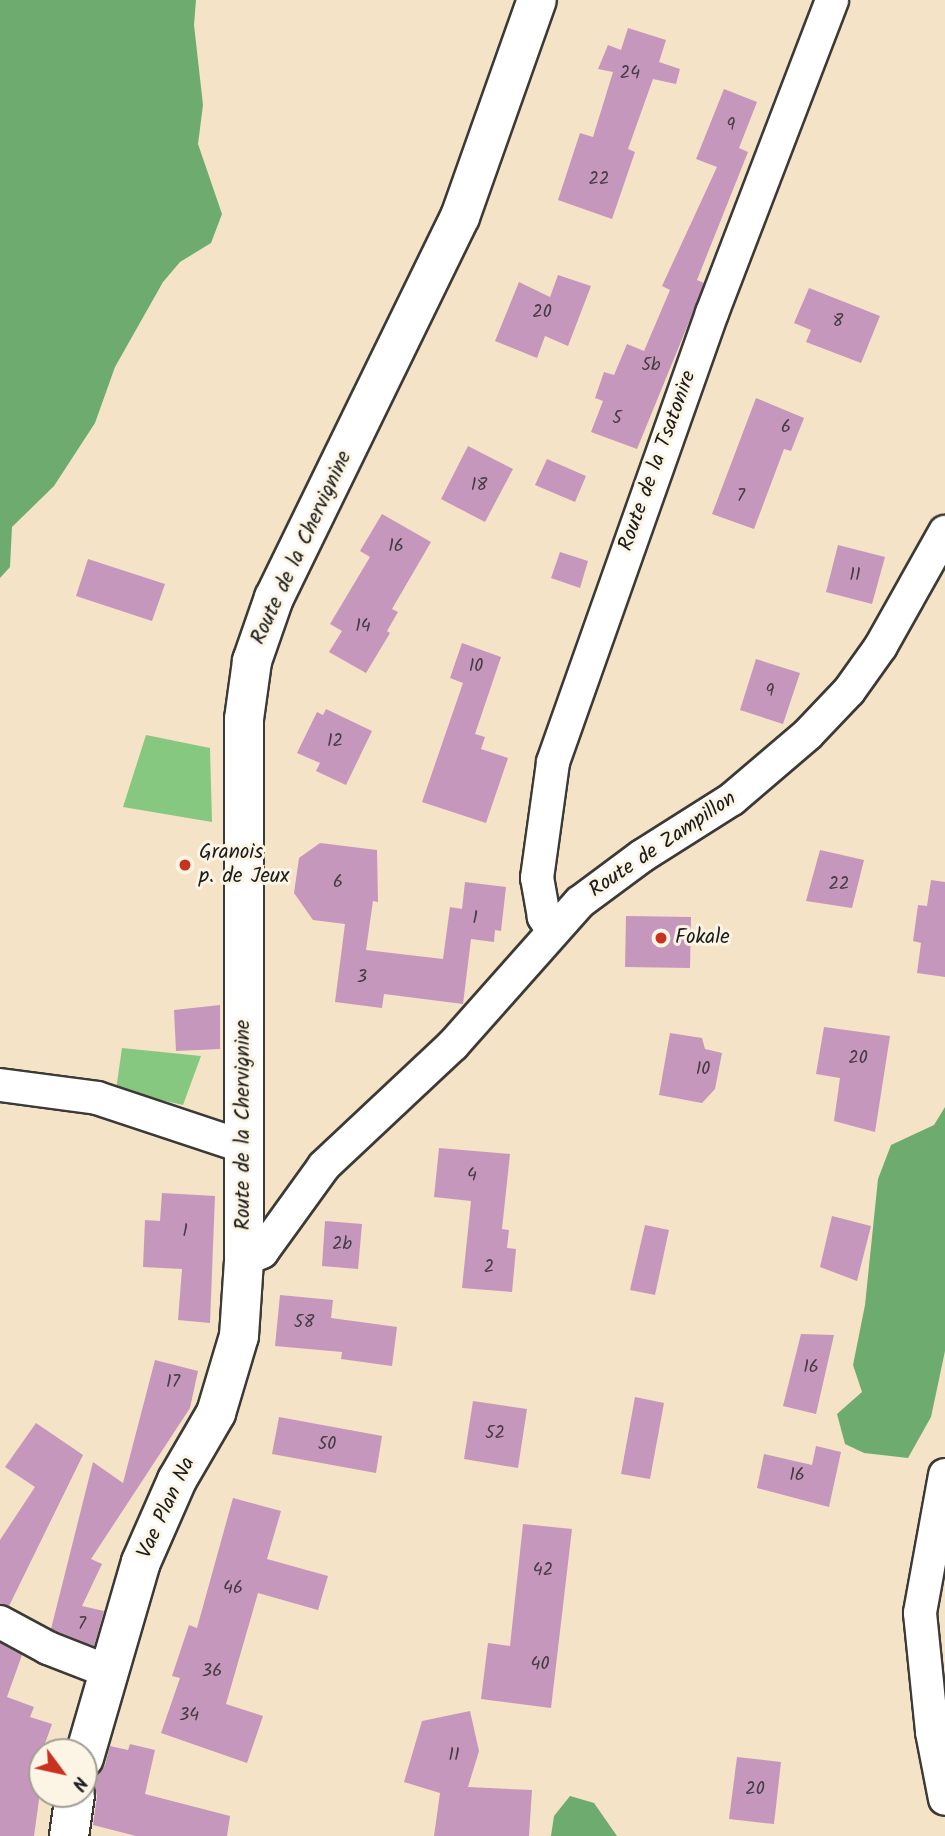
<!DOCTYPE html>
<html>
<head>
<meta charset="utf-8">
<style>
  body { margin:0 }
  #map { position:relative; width:945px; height:1836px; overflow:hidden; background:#f4e3c6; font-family:Kalam,sans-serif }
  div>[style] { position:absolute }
  .green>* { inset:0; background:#87c880 }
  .forest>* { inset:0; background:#6dac6e }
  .building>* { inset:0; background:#c697bc }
  .roads { filter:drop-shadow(2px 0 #3c3a36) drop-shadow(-2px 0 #3c3a36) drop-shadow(0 2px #3c3a36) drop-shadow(0 -2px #3c3a36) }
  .minor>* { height:32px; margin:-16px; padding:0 16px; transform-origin:16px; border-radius:16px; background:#fff }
  .tertiary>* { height:38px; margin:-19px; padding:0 19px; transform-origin:19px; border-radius:19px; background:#fff }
  .dots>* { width:19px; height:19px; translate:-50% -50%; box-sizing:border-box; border:4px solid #fcf5e5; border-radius:50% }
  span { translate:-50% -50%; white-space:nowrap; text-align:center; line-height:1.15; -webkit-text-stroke:6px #fcf5e5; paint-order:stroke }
  .number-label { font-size:18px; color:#463b44 }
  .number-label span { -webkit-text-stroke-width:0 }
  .street-label { font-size:21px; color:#1c1c1c }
  .poi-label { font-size:21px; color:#1c1c1c }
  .left { translate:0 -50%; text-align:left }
  .north { position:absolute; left:28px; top:1738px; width:70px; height:70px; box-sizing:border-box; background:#fcf5e5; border:2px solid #a29e95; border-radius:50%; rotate:123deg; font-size:19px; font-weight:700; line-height:28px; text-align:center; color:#1c1c1c }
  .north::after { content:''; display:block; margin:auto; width:24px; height:32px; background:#c8321e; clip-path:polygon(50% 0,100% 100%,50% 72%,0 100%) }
</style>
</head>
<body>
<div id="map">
  <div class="green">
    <i style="clip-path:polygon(146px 735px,210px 748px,212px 822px,123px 807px)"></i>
    <i style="clip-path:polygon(122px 1048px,201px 1056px,183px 1105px,116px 1090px)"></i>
  </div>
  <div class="forest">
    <i style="clip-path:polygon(0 0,196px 0,194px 25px,203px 105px,198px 144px,222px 214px,211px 243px,180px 262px,163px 282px,115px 367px,95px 423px,54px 486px,12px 527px,10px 567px,0 578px)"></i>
    <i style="clip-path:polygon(945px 1107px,945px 1351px,931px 1417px,908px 1458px,864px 1453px,845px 1444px,837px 1414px,862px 1392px,853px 1365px,865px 1305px,878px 1179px,891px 1145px,934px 1125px)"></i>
    <i style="clip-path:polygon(570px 1796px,594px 1803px,617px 1836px,551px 1836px,554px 1816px)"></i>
  </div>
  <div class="building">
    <i style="clip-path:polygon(628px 28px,666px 40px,659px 62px,680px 69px,676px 84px,653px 79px,628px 149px,635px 152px,612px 219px,558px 200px,580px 133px,593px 137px,613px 72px,598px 69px,608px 45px,621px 50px)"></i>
    <i style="clip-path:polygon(724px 89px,757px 102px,739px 148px,748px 152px,697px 280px,704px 283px,689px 322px,637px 449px,591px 432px,603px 401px,595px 398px,604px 372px,614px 375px,627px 344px,644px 351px,670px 290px,662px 286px,717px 167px,696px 159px)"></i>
    <i style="clip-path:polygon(558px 275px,591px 286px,568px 346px,545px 336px,537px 358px,495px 341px,519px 282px,550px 297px)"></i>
    <i style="clip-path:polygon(809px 288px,880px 316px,861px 363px,806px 342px,811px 330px,794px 323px)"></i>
    <i style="clip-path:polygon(756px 398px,804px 418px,791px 451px,784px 449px,754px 529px,712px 514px)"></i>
    <i style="clip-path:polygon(468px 446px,513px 469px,485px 522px,441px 499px)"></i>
    <i style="clip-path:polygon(547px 459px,586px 476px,575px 502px,535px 485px)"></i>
    <i style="clip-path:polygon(382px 514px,431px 542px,392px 609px,398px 612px,387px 631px,390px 633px,366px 673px,329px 652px,342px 631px,330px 624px,370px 557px,360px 551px)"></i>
    <i style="clip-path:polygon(838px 545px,885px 557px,872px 604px,826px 592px)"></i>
    <i style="clip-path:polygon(560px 552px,588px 561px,580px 588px,551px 578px)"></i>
    <i style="clip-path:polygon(88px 559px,165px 584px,152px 621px,76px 596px)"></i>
    <i style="clip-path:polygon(462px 643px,501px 657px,475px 734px,485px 737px,481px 749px,508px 758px,486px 823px,422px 802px,463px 683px,450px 678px)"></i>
    <i style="clip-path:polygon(756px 659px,800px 673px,783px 724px,740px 710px)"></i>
    <i style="clip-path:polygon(326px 709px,372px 731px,346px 785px,316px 771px,320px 763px,297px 753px,317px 712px,323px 715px)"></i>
    <i style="clip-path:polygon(320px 843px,377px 850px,378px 902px,373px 901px,366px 950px,443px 959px,450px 907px,462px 909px,465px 882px,506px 887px,501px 931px,495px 930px,494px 942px,471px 939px,463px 1004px,384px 994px,382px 1008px,335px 1002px,345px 924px,313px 920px,294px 893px,299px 858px)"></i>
    <i style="clip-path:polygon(820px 850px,864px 860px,852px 908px,806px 901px)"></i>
    <i style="clip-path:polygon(931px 880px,945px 882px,945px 977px,917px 973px,921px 943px,913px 941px,918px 905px,927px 906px)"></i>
    <i style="clip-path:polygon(626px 916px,691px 917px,690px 968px,625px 967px)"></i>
    <i style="clip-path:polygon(220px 1005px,220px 1049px,176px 1051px,174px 1010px)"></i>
    <i style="clip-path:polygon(824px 1027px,890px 1036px,875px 1132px,834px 1121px,840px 1078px,816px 1074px)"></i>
    <i style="clip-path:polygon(670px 1033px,702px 1038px,705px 1049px,722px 1053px,715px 1089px,702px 1103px,659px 1095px)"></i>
    <i style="clip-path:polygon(439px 1148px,510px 1154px,502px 1229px,509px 1230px,507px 1248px,516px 1249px,512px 1292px,462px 1288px,471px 1201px,434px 1197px)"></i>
    <i style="clip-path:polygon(162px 1193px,215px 1196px,210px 1323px,178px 1320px,182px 1269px,143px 1267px,145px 1220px,160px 1221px)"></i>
    <i style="clip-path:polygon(832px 1216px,871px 1226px,857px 1281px,820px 1267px)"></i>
    <i style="clip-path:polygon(325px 1221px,362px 1224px,358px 1269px,322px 1266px)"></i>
    <i style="clip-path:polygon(645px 1225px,669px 1230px,655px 1295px,630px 1290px)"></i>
    <i style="clip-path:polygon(280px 1295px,333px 1300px,331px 1318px,397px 1327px,392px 1366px,341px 1359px,342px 1352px,275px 1346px)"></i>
    <i style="clip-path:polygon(801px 1334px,834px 1335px,816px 1414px,783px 1406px)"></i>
    <i style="clip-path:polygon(155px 1360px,198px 1371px,190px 1408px,91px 1559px,102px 1564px,82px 1606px,104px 1611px,94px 1646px,51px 1629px,93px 1462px,123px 1483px)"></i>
    <i style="clip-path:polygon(635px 1397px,664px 1403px,650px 1479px,621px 1474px)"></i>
    <i style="clip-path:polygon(473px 1401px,527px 1409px,518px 1468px,464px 1459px)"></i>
    <i style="clip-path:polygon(279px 1417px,382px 1436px,376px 1473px,272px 1454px)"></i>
    <i style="clip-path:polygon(36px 1423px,83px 1455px,9px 1606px,0 1604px,0 1540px,35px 1487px,5px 1467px)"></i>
    <i style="clip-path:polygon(816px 1446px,841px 1452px,829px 1507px,757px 1488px,764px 1454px,812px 1465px)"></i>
    <i style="clip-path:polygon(233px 1498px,281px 1511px,267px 1559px,328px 1576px,318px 1610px,258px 1593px,226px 1704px,263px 1716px,247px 1763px,161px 1733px,180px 1678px,172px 1676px,189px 1625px,197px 1628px)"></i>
    <i style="clip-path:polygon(523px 1524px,572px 1529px,551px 1708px,481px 1699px,488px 1643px,510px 1646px)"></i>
    <i style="clip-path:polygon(0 1643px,22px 1655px,7px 1697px,34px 1707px,30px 1717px,52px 1724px,33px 1777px,42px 1778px,34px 1836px,0 1836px)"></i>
    <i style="clip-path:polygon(470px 1711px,479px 1751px,468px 1787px,532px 1790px,529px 1836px,434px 1836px,440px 1793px,404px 1782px,422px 1721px)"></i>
    <i style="clip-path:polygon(130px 1744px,155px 1750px,145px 1794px,230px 1816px,227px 1836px,136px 1836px,93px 1825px,97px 1796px,93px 1777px,105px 1765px,110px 1746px,128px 1750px)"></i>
    <i style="clip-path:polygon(737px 1757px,781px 1762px,774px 1824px,729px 1819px)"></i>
  </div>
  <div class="roads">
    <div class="minor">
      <i style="left:553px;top:931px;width:17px;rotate:-123deg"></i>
      <i style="left:544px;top:917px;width:40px;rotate:-100deg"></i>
      <i style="left:537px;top:878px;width:117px;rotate:-82.1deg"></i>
      <i style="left:553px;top:762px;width:476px;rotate:-70.5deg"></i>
      <i style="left:712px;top:313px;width:335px;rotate:-69deg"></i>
      <i style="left:0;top:1085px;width:98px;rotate:7.6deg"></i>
      <i style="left:97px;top:1098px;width:155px;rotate:18.4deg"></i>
      <i style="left:244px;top:1260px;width:20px;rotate:-24deg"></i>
      <i style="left:262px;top:1252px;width:106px;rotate:-54.2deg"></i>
      <i style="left:324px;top:1166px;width:177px;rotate:-43.2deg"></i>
      <i style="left:453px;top:1045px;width:191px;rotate:-48.4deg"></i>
      <i style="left:580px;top:902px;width:77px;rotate:-36.6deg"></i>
      <i style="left:642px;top:856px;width:107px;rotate:-32.3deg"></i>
      <i style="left:732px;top:799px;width:100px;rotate:-40.5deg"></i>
      <i style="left:808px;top:734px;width:59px;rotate:-46.4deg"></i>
      <i style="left:849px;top:691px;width:55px;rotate:-54.6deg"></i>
      <i style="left:881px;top:646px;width:131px;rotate:-60.7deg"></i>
      <i style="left:945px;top:1475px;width:140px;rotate:100.3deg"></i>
      <i style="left:920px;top:1613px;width:120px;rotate:84.2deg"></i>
      <i style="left:932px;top:1732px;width:68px;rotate:79deg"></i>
      <i style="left:0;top:1622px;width:55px;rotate:28.4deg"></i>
      <i style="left:48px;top:1648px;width:63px;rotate:21.3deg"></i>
    </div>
    <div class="tertiary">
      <i style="left:84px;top:1758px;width:204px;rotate:-73.8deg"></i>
      <i style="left:141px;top:1562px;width:90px;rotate:-66.3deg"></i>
      <i style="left:177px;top:1480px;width:78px;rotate:-59.8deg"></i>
      <i style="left:216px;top:1413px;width:80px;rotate:-73.4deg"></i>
      <i style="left:239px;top:1336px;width:76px;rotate:-86.2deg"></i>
      <i style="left:244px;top:1260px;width:541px;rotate:-90deg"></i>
      <i style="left:244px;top:719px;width:59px;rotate:-82.1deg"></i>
      <i style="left:252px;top:661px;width:67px;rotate:-70.8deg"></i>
      <i style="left:274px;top:598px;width:424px;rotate:-64deg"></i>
      <i style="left:460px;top:217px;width:230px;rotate:-70.5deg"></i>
      <i style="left:69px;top:1836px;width:42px;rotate:-81.9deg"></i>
    </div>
  </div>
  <div class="dots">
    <i style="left:185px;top:865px;background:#c8321e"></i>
    <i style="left:661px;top:938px;background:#c8321e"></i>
  </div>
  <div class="number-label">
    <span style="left:630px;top:74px">24</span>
    <span style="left:731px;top:126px">9</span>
    <span style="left:599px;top:180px">22</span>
    <span style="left:542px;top:313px">20</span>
    <span style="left:838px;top:322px">8</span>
    <span style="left:651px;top:366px">5b</span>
    <span style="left:617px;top:419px">5</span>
    <span style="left:786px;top:428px">6</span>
    <span style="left:479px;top:486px">18</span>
    <span style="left:741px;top:497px">7</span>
    <span style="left:396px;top:547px">16</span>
    <span style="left:855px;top:576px">11</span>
    <span style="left:363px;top:627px">14</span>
    <span style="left:476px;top:667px">10</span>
    <span style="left:770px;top:692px">9</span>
    <span style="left:335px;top:742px">12</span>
    <span style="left:338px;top:883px">6</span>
    <span style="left:839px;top:885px">22</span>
    <span style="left:475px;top:919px">1</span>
    <span style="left:362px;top:978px">3</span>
    <span style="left:858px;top:1059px">20</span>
    <span style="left:703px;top:1070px">10</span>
    <span style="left:472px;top:1176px">4</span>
    <span style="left:185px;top:1232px">1</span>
    <span style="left:342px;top:1245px">2b</span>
    <span style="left:489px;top:1268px">2</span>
    <span style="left:304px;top:1323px">58</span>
    <span style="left:811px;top:1368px">16</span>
    <span style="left:173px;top:1383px">17</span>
    <span style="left:495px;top:1434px">52</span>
    <span style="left:327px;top:1445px">50</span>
    <span style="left:797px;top:1476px">16</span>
    <span style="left:543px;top:1571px">42</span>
    <span style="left:233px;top:1589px">46</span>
    <span style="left:82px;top:1625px">7</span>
    <span style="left:540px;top:1665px">40</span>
    <span style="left:212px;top:1672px">36</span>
    <span style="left:189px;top:1716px">34</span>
    <span style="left:454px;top:1756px">11</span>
    <span style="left:755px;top:1790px">20</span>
  </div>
  <div class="street-label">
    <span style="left:658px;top:461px;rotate:-70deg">Route de la Tsatonire</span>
    <span style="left:302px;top:548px;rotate:-65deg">Route de la Chervignine</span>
    <span style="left:663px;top:845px;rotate:-34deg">Route de Zampillon</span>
    <span style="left:244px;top:1125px;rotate:-90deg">Route de la Chervignine</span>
    <span style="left:167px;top:1508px;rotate:-65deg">Vae Plan Na</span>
  </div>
  <div class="poi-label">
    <span class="left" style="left:199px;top:865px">Granois<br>p. de Jeux</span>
    <span class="left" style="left:675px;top:938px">Fokale</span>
  </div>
  <div class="north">N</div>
</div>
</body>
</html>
